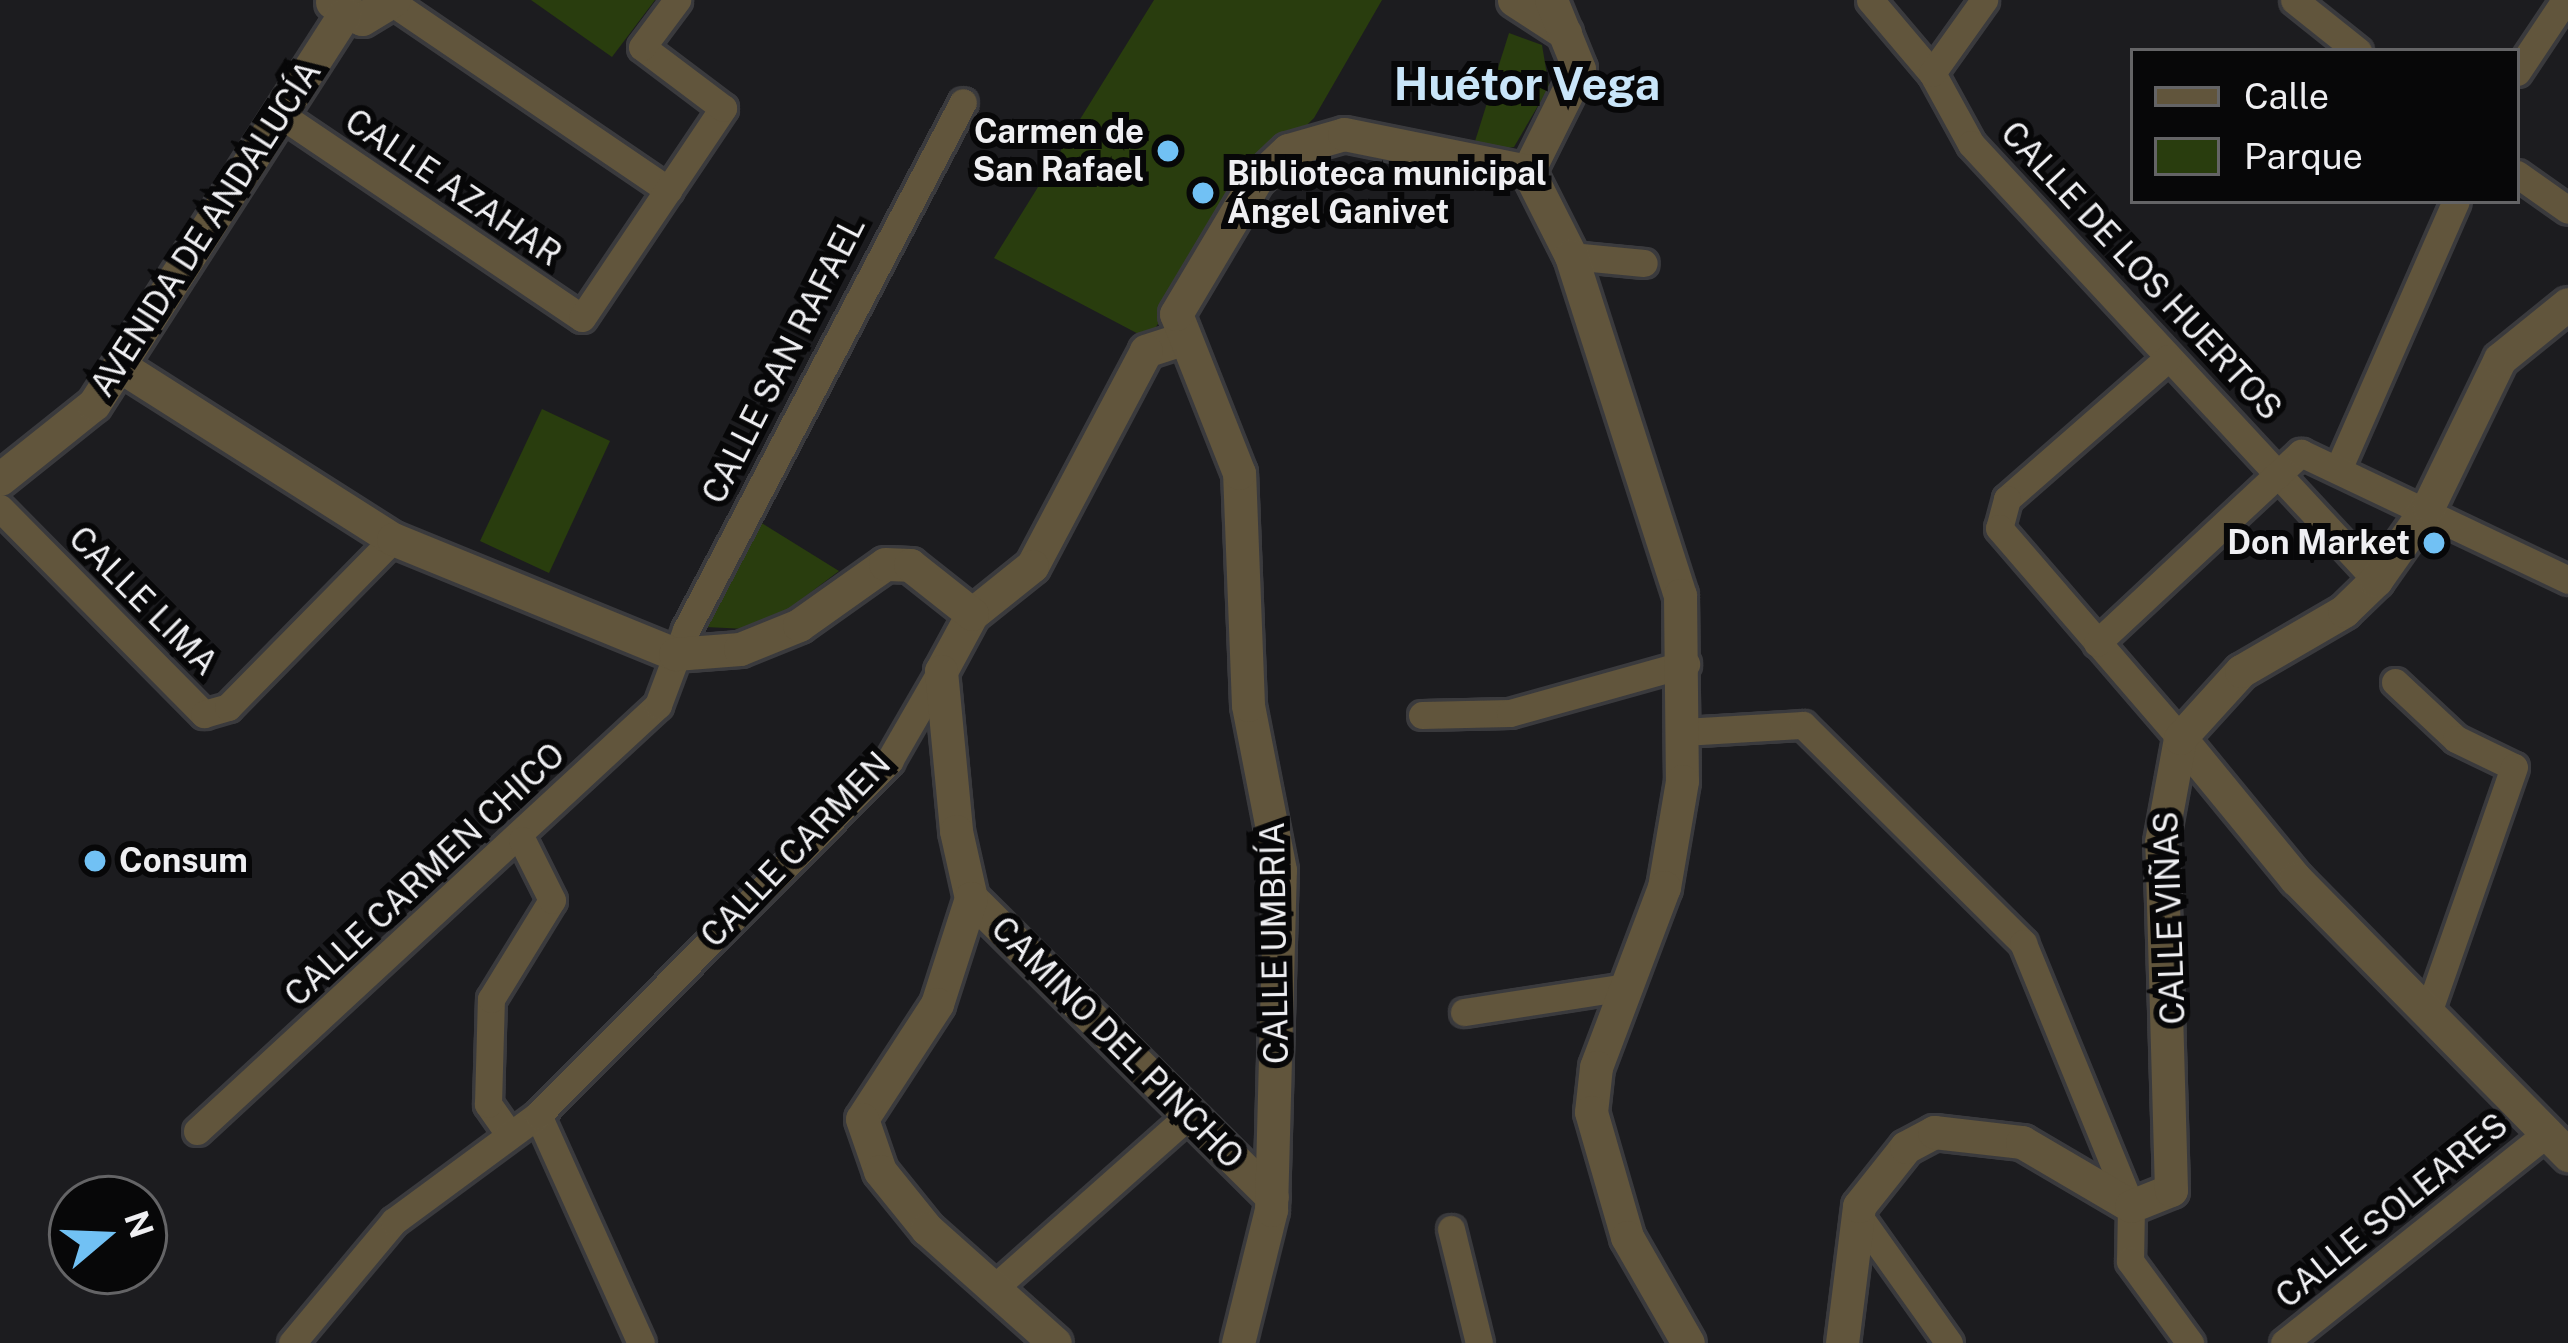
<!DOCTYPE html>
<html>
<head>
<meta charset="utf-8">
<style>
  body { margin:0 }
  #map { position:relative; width:2568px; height:1343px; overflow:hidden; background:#1c1c1f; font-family:"Public Sans",sans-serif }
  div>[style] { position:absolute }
  .green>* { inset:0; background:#293d0e }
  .roads { filter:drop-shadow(3px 0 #3a3a3d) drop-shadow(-3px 0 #3a3a3d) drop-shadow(0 3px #3a3a3d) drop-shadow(0 -3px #3a3a3d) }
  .minor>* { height:27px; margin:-13.5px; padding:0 13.5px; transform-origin:13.5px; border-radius:13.5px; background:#61553c }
  .tertiary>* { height:33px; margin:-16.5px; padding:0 16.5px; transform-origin:16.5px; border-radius:16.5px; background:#61553c }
  .dots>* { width:33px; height:33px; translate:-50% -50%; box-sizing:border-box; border:6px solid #070708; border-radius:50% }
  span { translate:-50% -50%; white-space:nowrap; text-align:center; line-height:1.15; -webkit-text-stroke:12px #070708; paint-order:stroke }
  .poi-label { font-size:33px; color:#efeff2; font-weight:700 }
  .right { translate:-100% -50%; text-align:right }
  .left { translate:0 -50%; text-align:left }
  .street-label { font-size:33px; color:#efeff2 }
  .district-label { font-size:45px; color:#c9e5f9; font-weight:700 }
  .legend { position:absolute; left:2130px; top:48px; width:390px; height:156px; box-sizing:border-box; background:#070708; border:3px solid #646466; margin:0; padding:15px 21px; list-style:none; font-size:36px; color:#efeff2 }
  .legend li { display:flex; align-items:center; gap:24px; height:60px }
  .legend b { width:60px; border:3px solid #646466 }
  .north { position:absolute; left:48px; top:1175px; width:120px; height:120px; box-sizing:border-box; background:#070708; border:3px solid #646466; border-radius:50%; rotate:71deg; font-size:33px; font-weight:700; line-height:48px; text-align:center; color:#efeff2 }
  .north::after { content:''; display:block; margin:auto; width:42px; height:54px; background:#71c1f4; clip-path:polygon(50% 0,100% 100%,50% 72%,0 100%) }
</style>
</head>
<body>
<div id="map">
  <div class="green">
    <i style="clip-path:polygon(531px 0,655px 0,612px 57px)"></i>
    <i style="clip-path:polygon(1154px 0,1382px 0,1314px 118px,1255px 176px,1148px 339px,994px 258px)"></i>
    <i style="clip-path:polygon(1509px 33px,1542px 45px,1549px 87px,1514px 147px,1471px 154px)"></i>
    <i style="clip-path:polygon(542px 409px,610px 441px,549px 573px,480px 541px)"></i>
    <i style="clip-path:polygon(760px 522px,839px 571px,782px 614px,746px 629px,706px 627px)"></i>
  </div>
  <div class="roads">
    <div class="minor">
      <i style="left:1870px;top:0;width:96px;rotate:49.7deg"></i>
      <i style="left:1932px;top:73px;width:81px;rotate:61.2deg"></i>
      <i style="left:1971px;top:144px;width:595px;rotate:47.11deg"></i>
      <i style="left:2294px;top:0;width:82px;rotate:38.6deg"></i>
      <i style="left:393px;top:3px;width:333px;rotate:34.2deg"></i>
      <i style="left:2517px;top:72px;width:87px;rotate:-56.3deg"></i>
      <i style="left:1932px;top:73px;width:90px;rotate:-54.5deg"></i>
      <i style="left:284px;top:117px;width:359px;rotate:34deg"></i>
      <i style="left:582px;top:318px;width:253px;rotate:-56.1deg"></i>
      <i style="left:723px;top:108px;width:101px;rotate:-143deg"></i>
      <i style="left:642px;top:47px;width:59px;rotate:-53.3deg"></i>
      <i style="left:2517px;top:174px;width:62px;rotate:35.2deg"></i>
      <i style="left:1571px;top:256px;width:73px;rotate:5.5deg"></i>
      <i style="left:2168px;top:358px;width:214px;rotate:138.8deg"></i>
      <i style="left:2007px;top:499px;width:30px;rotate:105deg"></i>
      <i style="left:1999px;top:528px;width:277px;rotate:49.2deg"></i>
      <i style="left:2340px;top:465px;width:288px;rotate:-66.3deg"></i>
      <i style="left:0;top:508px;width:290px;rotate:45.3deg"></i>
      <i style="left:204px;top:714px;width:25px;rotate:-16deg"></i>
      <i style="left:228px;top:707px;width:235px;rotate:-45.5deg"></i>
      <i style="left:2097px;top:643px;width:279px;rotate:-43deg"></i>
      <i style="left:2301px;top:453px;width:296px;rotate:25.4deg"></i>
      <i style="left:2395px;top:682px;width:83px;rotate:43.1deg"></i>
      <i style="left:2456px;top:739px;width:64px;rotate:25.8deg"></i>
      <i style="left:2514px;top:767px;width:263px;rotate:109.3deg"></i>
      <i style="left:1422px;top:715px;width:88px;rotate:-1.3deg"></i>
      <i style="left:1510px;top:713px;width:183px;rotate:-15.6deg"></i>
      <i style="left:1684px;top:732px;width:119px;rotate:-3.4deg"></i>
      <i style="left:1803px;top:725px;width:310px;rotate:44.7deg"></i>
      <i style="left:2023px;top:943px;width:284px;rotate:67.7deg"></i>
      <i style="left:2131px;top:1206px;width:55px;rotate:91deg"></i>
      <i style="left:2130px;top:1261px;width:102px;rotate:53.8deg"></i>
      <i style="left:1464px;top:1012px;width:163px;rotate:-8.8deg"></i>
      <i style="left:538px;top:1115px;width:250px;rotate:65.7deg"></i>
      <i style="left:197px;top:1131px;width:628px;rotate:-42.74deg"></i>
      <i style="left:658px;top:705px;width:80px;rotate:-69.5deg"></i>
      <i style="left:686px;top:630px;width:596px;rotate:-62.32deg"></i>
      <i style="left:509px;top:1134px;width:37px;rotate:-125deg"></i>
      <i style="left:488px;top:1104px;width:105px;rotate:-88.4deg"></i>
      <i style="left:491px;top:999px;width:116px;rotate:-58.4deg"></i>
      <i style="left:552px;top:900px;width:67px;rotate:-116.6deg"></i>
      <i style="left:1858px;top:1215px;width:157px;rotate:54.6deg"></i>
      <i style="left:1451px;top:1229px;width:117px;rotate:76.2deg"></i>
      <i style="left:992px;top:1290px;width:264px;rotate:-41.6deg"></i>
      <i style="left:292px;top:1343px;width:159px;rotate:-50.1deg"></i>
      <i style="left:394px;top:1221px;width:179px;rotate:-36.4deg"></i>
      <i style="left:538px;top:1115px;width:499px;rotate:-45.2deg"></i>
      <i style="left:889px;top:761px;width:104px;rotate:-60deg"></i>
      <i style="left:2284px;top:1343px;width:335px;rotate:-38.6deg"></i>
    </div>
    <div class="tertiary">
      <i style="left:1514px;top:0;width:61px;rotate:32.9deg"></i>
      <i style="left:332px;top:2px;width:34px;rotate:30deg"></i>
      <i style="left:362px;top:19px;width:37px;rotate:-31deg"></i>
      <i style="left:1528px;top:171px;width:95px;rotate:63.2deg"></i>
      <i style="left:1571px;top:256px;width:356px;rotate:72.2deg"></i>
      <i style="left:1680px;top:595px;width:186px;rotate:89.4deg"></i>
      <i style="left:1682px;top:781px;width:108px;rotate:99.6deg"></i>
      <i style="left:1664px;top:887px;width:192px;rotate:110.7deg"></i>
      <i style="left:1596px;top:1067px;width:45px;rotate:96.3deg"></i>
      <i style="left:1591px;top:1112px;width:130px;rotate:73.9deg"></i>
      <i style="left:1627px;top:1237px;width:122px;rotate:60.1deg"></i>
      <i style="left:1528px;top:171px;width:114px;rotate:-63.4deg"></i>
      <i style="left:1579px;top:69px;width:74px;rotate:-112.1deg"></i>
      <i style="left:1179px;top:340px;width:35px;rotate:162deg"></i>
      <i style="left:1146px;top:351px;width:243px;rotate:117.9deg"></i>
      <i style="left:1032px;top:566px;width:77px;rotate:141.3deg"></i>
      <i style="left:972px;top:614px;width:65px;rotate:118.5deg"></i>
      <i style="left:941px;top:671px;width:161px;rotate:84.6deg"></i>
      <i style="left:956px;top:831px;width:69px;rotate:77.4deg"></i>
      <i style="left:971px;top:898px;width:424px;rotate:44.8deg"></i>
      <i style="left:120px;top:366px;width:323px;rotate:32.4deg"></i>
      <i style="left:393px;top:539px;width:305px;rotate:22.2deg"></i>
      <i style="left:675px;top:654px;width:65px;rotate:-4.4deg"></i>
      <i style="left:740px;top:649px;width:64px;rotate:-22.1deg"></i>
      <i style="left:799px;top:625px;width:105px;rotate:-35.3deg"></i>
      <i style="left:885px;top:564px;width:25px;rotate:2deg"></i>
      <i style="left:910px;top:565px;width:79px;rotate:38.3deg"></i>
      <i style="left:0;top:479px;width:120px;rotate:-38.6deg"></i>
      <i style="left:94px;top:404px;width:463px;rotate:-57.3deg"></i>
      <i style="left:2180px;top:738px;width:183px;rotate:50.6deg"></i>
      <i style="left:2296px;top:879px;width:388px;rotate:45.4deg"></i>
      <i style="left:971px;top:898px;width:111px;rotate:107.8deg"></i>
      <i style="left:937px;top:1004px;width:137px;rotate:123.1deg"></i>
      <i style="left:862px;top:1119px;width:55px;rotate:70.9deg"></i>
      <i style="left:880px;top:1171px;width:75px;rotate:51deg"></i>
      <i style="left:927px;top:1229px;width:171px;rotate:41.7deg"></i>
      <i style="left:1238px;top:1343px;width:137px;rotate:-76.1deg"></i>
      <i style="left:1271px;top:1210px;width:340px;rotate:-88.5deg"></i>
      <i style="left:1280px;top:870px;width:168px;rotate:-101deg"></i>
      <i style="left:1248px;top:705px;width:232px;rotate:-92.2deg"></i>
      <i style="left:1239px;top:473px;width:171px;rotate:-111.6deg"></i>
      <i style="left:1176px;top:314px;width:156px;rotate:-59.2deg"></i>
      <i style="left:1256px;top:180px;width:44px;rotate:-43.2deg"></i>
      <i style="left:1288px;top:150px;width:58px;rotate:-15.9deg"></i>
      <i style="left:1344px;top:134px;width:188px;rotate:11.4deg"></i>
      <i style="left:1842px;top:1343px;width:138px;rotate:-82.9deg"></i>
      <i style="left:1859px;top:1206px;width:75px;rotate:-51.5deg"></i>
      <i style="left:1906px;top:1147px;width:32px;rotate:-28deg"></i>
      <i style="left:1934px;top:1132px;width:89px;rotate:6.5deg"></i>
      <i style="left:2022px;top:1142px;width:126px;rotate:30.4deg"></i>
      <i style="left:2131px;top:1206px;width:43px;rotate:-21.8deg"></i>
      <i style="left:2171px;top:1190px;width:348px;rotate:-91.6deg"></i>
      <i style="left:2161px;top:842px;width:106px;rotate:-79.6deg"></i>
      <i style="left:2180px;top:738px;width:91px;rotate:-47.7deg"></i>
      <i style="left:2241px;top:671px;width:119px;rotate:-30.2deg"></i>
      <i style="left:2344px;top:611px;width:45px;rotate:-44.1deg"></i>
      <i style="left:2376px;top:580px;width:92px;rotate:-54.8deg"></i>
      <i style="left:2429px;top:505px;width:162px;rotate:-64.1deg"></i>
      <i style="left:2500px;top:359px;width:87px;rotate:-39deg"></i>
    </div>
  </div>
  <div class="dots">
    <i style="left:1168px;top:151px;background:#71c1f4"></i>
    <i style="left:1203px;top:193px;background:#71c1f4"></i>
    <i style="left:2434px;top:543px;background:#71c1f4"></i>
    <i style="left:95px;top:861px;background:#71c1f4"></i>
  </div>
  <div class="poi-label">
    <span class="right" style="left:1144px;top:151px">Carmen de<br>San Rafael</span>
    <span class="left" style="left:1227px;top:193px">Biblioteca municipal<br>Ángel Ganivet</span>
    <span class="right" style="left:2410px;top:543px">Don Market</span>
    <span class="left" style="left:119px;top:861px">Consum</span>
  </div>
  <div class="street-label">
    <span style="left:453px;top:188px;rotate:34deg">CALLE AZAHAR</span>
    <span style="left:206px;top:229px;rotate:-57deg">AVENIDA DE ANDALUCÍA</span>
    <span style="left:2141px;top:271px;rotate:47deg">CALLE DE LOS HUERTOS</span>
    <span style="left:784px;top:360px;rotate:-63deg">CALLE SAN RAFAEL</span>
    <span style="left:143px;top:601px;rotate:45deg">CALLE LIMA</span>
    <span style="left:796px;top:850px;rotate:-46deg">CALLE CARMEN</span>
    <span style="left:425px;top:875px;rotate:-43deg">CALLE CARMEN CHICO</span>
    <span style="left:2170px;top:918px;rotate:-92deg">CALLE VIÑAS</span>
    <span style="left:1275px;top:943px;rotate:-91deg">CALLE UMBRÍA</span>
    <span style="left:1117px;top:1043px;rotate:45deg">CAMINO DEL PINCHO</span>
    <span style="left:2392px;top:1211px;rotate:-39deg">CALLE SOLEARES</span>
  </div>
  <div class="district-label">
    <span style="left:1527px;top:84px">Huétor Vega</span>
  </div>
  <ul class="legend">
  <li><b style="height:15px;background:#61553c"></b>Calle</li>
  <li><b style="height:33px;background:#293d0e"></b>Parque</li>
  </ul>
  <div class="north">N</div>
</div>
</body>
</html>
